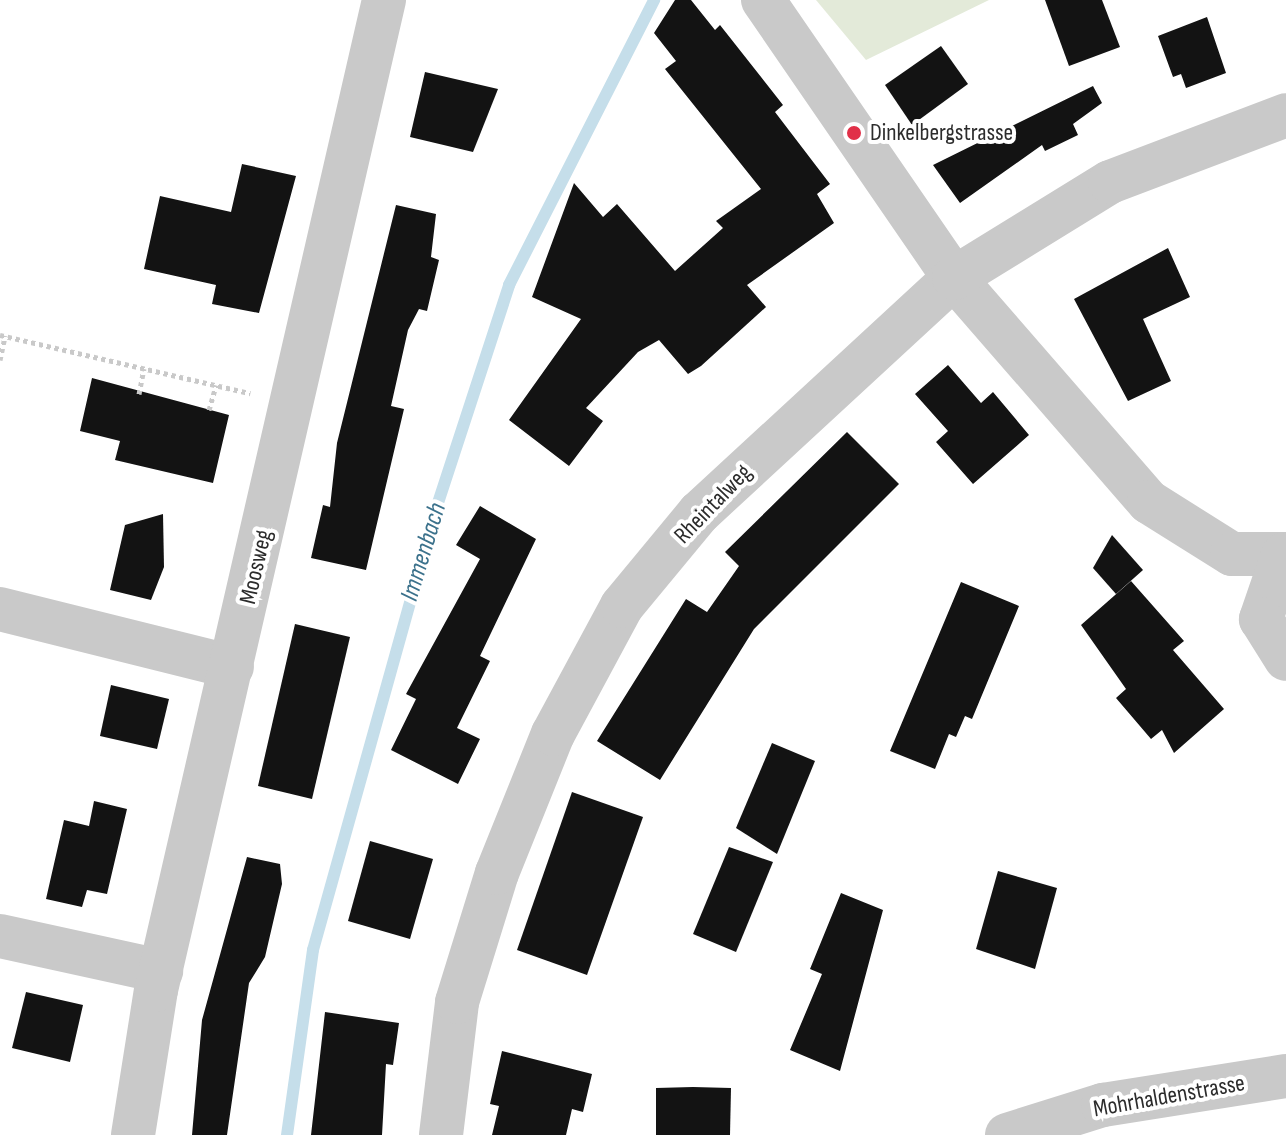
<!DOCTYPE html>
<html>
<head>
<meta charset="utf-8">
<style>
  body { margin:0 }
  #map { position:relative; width:1286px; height:1135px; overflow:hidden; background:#fff; font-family:"Sofia Sans Condensed",sans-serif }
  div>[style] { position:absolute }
  .green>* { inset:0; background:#e3ead9 }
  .stream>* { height:12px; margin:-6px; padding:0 6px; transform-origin:6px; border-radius:6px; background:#c5deea }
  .building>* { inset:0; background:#131313 }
  .path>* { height:5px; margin-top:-2.5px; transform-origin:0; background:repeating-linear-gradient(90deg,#c9c9c9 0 4px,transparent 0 8px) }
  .minor>* { height:44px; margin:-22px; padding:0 22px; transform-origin:22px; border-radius:22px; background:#c9c9c9 }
  .dots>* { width:22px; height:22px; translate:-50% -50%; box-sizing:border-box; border:4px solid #fff; border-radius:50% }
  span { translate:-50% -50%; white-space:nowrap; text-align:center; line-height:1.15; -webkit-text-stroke:8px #fff; paint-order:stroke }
  .poi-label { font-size:24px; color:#2c2c2c }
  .left { translate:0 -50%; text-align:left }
  .street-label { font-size:24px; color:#2c2c2c }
  .water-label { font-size:26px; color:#3c728c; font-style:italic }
</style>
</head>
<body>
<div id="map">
  <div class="green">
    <i style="clip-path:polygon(816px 0,989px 0,866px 60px)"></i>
  </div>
  <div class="stream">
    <i style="left:287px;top:1135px;width:187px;rotate:-82deg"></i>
    <i style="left:313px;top:950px;width:458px;rotate:-74.4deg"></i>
    <i style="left:436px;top:509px;width:236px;rotate:-71.9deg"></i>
    <i style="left:509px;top:285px;width:320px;rotate:-63deg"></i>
  </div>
  <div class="building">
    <i style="clip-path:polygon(675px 0,691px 0,715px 30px,720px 25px,783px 105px,775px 112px,830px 184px,817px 194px,834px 223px,747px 285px,766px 307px,701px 366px,688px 374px,659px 340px,638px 352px,586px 408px,603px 421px,569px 466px,509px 420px,581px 319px,532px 297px,574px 183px,603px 217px,617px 204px,675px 271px,723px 228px,716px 221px,761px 189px,665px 69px,676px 61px,654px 33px)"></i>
    <i style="clip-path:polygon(1045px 0,1102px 0,1120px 47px,1069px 66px)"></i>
    <i style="clip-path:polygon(1207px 17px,1226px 73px,1186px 88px,1181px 74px,1173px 77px,1158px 36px)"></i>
    <i style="clip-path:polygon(941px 46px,968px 84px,912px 125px,885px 85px)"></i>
    <i style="clip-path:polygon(425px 72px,498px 89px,473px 152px,410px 137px)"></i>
    <i style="clip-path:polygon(1093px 86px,1102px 103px,1073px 124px,1078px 135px,1045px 151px,1042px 145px,960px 203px,933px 165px)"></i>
    <i style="clip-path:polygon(242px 164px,296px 176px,259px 313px,212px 304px,216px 285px,144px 269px,160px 196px,231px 212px)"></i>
    <i style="clip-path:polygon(396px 205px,436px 214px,431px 257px,439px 260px,427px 311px,419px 309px,408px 330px,391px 406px,404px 409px,366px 570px,311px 558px,323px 505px,330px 507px,337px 443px)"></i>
    <i style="clip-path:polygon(1168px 248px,1190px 297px,1143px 319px,1171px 381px,1128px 401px,1074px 299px)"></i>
    <i style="clip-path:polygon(948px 365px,981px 403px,993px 392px,1029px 435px,973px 484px,936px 442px,948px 431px,915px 394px)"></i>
    <i style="clip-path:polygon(92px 378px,229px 415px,213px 483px,115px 460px,120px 441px,80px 431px)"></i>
    <i style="clip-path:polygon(847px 432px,899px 484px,754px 629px,660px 780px,597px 741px,686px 599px,707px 612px,739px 566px,725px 552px)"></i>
    <i style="clip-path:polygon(480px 506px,536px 539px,480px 656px,490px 661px,457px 728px,480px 739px,458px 784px,391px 750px,416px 699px,406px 694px,480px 559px,456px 545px)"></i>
    <i style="clip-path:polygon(163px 514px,164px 567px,151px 600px,110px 590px,125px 525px)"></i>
    <i style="clip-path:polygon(1112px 535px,1143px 570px,1116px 594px,1093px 568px)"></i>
    <i style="clip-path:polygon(1131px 581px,1184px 641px,1173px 650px,1224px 709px,1174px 753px,1162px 730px,1151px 739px,1116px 698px,1126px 689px,1081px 625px)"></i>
    <i style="clip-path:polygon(961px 582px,1019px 606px,972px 719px,965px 716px,956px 737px,949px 734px,935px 769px,890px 751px)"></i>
    <i style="clip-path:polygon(295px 624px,350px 637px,312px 799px,258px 786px)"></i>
    <i style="clip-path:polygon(111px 685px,169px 699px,157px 749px,100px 736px)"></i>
    <i style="clip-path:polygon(772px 743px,815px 761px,777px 854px,736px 828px)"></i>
    <i style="clip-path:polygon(572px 792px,643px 817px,587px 975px,517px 950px)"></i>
    <i style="clip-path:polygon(94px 801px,127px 809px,107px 894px,87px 890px,82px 907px,46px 899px,64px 820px,89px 826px)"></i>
    <i style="clip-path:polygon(370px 841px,433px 859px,410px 939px,348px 921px)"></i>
    <i style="clip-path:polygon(729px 847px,773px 862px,736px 952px,693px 934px)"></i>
    <i style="clip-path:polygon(247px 857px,280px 864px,282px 884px,265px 957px,249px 983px,227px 1135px,192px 1135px,202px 1020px)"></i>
    <i style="clip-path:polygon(998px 871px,1057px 888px,1035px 969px,976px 949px)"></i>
    <i style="clip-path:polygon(841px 893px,883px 910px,840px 1071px,790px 1050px,822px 974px,810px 969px)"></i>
    <i style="clip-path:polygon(26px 992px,83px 1005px,70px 1062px,12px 1048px)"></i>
    <i style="clip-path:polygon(325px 1012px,399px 1023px,393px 1065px,386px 1064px,382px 1135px,311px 1135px)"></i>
    <i style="clip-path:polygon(502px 1051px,592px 1074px,583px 1112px,572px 1109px,566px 1135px,492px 1135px,499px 1106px,490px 1104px)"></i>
    <i style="clip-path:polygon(693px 1087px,731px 1088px,730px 1135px,656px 1135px,656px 1088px)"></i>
  </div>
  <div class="path">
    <i style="left:0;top:335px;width:257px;rotate:13.1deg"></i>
    <i style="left:0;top:360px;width:25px;rotate:-78deg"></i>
    <i style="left:139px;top:394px;width:26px;rotate:-79deg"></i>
    <i style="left:209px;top:410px;width:26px;rotate:-74deg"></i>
  </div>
  <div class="minor">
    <i style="left:763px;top:0;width:337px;rotate:55.5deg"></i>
    <i style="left:954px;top:278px;width:297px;rotate:49deg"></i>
    <i style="left:1149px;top:502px;width:98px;rotate:32.1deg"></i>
    <i style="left:1232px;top:554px;width:54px"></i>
    <i style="left:1283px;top:555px;width:68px;rotate:109deg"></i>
    <i style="left:1261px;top:619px;width:47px;rotate:58deg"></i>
    <i style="left:0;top:609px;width:239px;rotate:14deg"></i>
    <i style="left:0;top:936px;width:165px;rotate:12.3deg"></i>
    <i style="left:133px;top:1135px;width:147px;rotate:-81deg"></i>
    <i style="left:156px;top:990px;width:1016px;rotate:-77.03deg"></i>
    <i style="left:441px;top:1135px;width:134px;rotate:-83.1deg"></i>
    <i style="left:457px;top:1002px;width:135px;rotate:-72.8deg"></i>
    <i style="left:497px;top:873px;width:150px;rotate:-68.1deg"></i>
    <i style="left:553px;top:734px;width:145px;rotate:-61.7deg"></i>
    <i style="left:622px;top:606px;width:121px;rotate:-50.4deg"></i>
    <i style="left:699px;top:513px;width:347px;rotate:-42.7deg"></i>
    <i style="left:954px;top:278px;width:183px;rotate:-31.6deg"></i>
    <i style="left:1110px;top:182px;width:188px;rotate:-20.8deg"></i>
    <i style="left:1007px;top:1135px;width:101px;rotate:-17.4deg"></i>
    <i style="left:1103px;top:1105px;width:185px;rotate:-9deg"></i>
  </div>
  <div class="dots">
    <i style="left:854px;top:133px;background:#e13048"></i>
  </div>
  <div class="poi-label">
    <span class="left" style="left:870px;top:133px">Dinkelbergstrasse</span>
  </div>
  <div class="street-label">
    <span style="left:713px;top:504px;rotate:-46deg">Rheintalweg</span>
    <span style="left:256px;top:567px;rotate:-77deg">Moosweg</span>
    <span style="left:1169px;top:1096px;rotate:-10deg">Mohrhaldenstrasse</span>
  </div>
  <div class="water-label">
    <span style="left:424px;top:552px;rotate:-73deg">Immenbach</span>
  </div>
</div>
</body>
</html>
